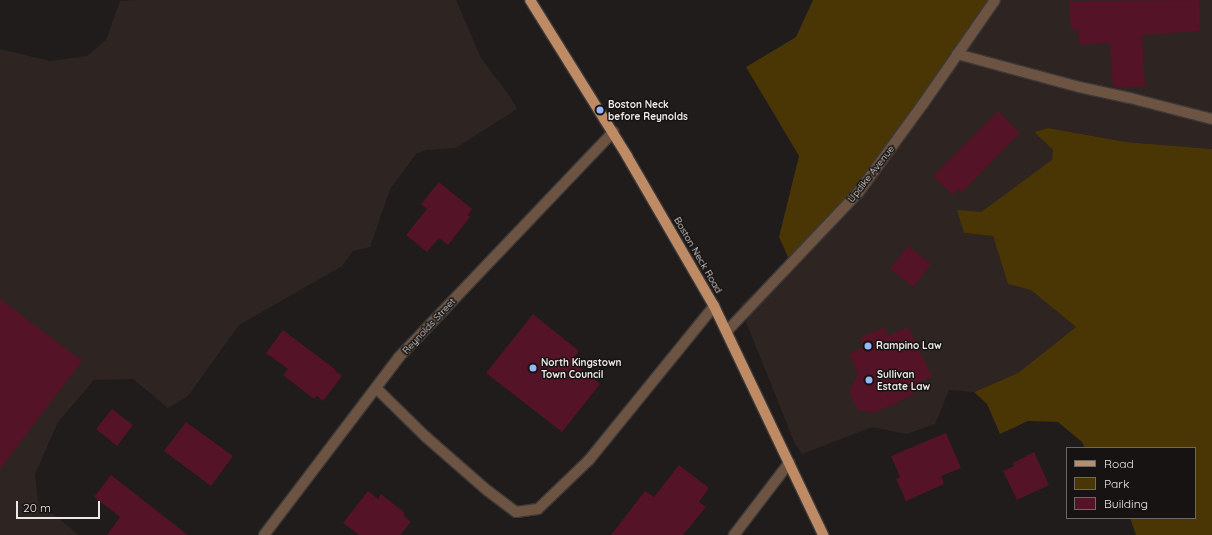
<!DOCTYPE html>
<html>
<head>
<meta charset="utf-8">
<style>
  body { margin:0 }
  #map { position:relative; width:1212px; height:535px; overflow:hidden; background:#1f1c1b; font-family:Quicksand,sans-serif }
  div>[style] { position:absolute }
  .built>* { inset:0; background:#2e2522 }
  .green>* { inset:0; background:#4a3505 }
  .building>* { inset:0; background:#541326 }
  .roads { filter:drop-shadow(1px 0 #3c3938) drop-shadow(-1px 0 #3c3938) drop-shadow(0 1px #3c3938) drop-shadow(0 -1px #3c3938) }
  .service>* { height:10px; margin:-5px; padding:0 5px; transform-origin:5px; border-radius:5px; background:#6d5442 }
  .minor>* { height:10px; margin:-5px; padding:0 5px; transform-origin:5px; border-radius:5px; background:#6d5442 }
  .tertiary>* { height:10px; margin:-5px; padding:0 5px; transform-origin:5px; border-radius:5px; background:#6d5442 }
  .primary>* { height:10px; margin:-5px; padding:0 5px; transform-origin:5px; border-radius:5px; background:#bf8b65 }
  .dots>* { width:11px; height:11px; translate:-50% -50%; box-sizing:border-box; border:2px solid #161312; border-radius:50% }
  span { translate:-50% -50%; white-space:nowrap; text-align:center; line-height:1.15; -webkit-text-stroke:3px #161312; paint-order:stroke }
  .poi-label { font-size:10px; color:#ebe8e8; font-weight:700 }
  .left { translate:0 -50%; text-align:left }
  .street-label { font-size:10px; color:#ebe8e8 }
  .legend { position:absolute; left:1066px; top:447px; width:130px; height:72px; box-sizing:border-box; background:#161312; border:1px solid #6b6868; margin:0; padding:5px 7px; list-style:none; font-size:12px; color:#ebe8e8 }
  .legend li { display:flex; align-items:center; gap:8px; height:20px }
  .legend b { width:20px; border:1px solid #6b6868 }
  .scale { position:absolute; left:16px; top:501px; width:84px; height:18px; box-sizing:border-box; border:2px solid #ebe8e8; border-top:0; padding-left:5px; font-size:12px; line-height:14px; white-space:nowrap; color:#ebe8e8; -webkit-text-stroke:3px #161312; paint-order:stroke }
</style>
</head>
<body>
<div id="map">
  <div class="built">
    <i style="clip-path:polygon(136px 0,456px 0,481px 58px,511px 98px,517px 109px,456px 148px,427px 150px,417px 153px,390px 189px,370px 247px,353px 251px,342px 266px,239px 325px,188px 396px,168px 408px,133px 379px,94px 380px,58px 422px,35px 474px,38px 502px,79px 535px,0 535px,0 49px,50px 61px,87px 56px,106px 40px,120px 1px)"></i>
    <i style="clip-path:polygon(998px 0,1212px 0,1212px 149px,1126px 142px,1048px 128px,1034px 132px,1053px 150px,1053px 160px,981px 212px,964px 233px,993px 236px,1008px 284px,1031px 289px,1076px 327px,1018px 373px,974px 392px,949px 390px,935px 424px,906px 434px,872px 427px,802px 454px,795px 444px,742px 312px,742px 304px,774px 275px,788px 257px,802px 249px)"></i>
  </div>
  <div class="green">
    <i style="clip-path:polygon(813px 0,998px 0,863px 193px,802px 249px,788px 257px,779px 237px,799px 156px,746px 67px,796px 37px)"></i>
    <i style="clip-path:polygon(1048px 128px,1126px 142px,1212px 149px,1212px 535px,1136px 535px,1130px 518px,1195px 518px,1195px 448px,1085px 448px,1082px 442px,1058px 422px,1028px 421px,1000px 434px,987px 404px,974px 392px,1018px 373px,1076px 327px,1031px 290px,1008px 284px,993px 236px,964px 233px,957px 210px,981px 212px,1052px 160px,1053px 150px,1034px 132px)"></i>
  </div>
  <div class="building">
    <i style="clip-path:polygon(1199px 0,1200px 31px,1142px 35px,1145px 86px,1113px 88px,1110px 43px,1079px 45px,1078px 29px,1071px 30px,1069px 1px)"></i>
    <i style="clip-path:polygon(998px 111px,1020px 133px,962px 192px,959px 189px,953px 195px,933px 176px)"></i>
    <i style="clip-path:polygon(439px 182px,472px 209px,468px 215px,470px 217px,448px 245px,439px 238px,427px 252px,406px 235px,427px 209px,421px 204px)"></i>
    <i style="clip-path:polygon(908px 246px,931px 264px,913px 287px,890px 269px)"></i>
    <i style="clip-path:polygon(0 299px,82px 361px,0 469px)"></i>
    <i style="clip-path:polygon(533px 314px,579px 351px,571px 361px,600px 384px,562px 432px,486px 373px)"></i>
    <i style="clip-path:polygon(884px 327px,888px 336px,908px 327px,932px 377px,920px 382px,924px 388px,913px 393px,913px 395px,874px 413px,857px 409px,849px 392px,858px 374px,849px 354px,864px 347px,860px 338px)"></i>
    <i style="clip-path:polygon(283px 330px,336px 370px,335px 371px,342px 376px,323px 401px,317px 396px,314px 399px,283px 375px,288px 369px,266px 353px)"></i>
    <i style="clip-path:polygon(112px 409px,133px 425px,117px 446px,96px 429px)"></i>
    <i style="clip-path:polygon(186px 422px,233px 456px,211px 486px,164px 451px)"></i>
    <i style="clip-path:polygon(946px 433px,961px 468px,941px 476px,944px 484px,906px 501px,896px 479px,900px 477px,891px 456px)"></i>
    <i style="clip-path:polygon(1034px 452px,1049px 485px,1017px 500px,1003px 471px,1014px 466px,1013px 463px)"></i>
    <i style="clip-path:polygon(679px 465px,709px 488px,699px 502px,706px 507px,683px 535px,611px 535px,645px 491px,654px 497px)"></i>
    <i style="clip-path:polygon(111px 475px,188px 535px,107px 535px,120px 517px,94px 497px)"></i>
    <i style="clip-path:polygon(368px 491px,378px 499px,381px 494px,405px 513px,403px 515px,411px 522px,400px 535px,359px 535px,343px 523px)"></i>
  </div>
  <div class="roads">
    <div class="service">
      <i style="left:957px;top:54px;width:126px;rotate:15.1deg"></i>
      <i style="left:1079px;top:87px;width:52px;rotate:12.2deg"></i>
      <i style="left:1130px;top:98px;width:85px;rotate:14.4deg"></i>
      <i style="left:376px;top:388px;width:70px;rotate:44.4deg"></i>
      <i style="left:426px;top:437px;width:82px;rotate:41.1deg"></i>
      <i style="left:488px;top:491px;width:35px;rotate:37deg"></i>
      <i style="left:516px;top:512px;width:22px;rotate:-8deg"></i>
      <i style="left:538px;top:509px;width:71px;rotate:-43.9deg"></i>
      <i style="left:589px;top:460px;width:198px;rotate:-50.9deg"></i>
    </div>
    <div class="minor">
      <i style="left:264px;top:535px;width:223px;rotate:-52.8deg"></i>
      <i style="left:399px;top:357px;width:311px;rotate:-46.4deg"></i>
      <i style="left:734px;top:535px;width:91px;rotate:-52.6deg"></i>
    </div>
    <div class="tertiary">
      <i style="left:727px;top:331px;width:190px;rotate:-46.5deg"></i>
      <i style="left:858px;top:193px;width:110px;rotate:-53.9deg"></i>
      <i style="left:923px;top:104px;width:126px;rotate:-55.3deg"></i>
    </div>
    <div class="primary">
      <i style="left:530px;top:0;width:184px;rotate:58.1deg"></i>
      <i style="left:627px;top:156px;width:173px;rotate:59.9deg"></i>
      <i style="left:714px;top:306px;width:254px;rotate:64.5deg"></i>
    </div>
  </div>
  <div class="dots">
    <i style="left:600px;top:110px;background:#98b6fd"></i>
    <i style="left:868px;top:346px;background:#98b6fd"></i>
    <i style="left:533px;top:368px;background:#98b6fd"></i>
    <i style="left:869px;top:380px;background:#98b6fd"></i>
  </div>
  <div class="poi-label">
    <span class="left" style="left:608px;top:110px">Boston Neck<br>before Reynolds</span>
    <span class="left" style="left:876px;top:346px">Rampino Law</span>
    <span class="left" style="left:541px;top:368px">North Kingstown<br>Town Council</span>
    <span class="left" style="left:877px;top:380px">Sullivan<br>Estate Law</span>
  </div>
  <div class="street-label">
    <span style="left:871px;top:174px;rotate:-52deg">Updike Avenue</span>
    <span style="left:698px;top:255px;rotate:60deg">Boston Neck Road</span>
    <span style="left:429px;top:326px;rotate:-47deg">Reynolds Street</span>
  </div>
  <ul class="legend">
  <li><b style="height:5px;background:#bf8b65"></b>Road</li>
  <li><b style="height:11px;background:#4a3505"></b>Park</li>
  <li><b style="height:11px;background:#541326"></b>Building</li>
  </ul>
  <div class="scale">20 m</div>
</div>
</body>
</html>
